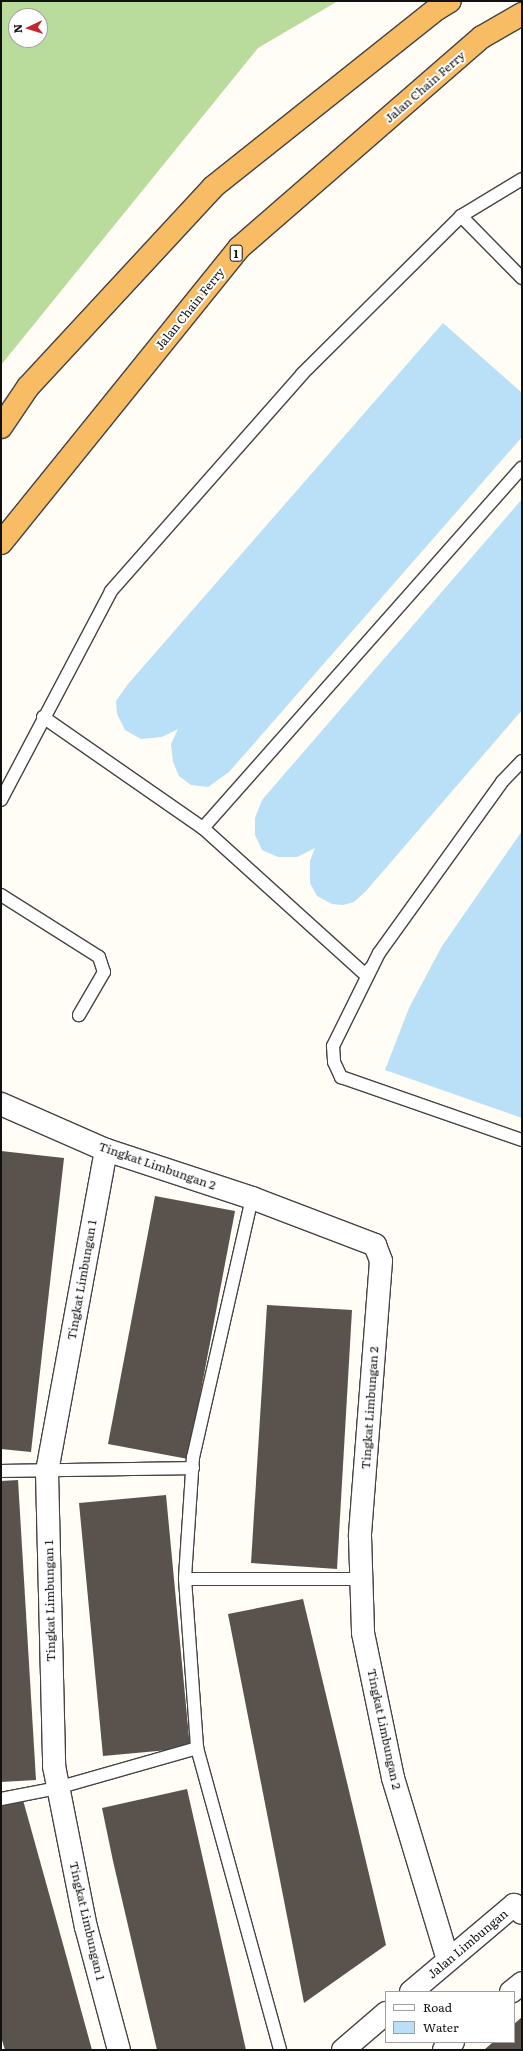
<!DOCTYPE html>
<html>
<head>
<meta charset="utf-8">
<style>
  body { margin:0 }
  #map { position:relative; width:523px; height:2051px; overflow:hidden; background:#fffdf5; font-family:Literata,serif }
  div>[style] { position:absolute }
  .forest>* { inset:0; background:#b9dc9c }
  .water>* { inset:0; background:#b9e0f7 }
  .building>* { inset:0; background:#5a524d }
  .roads { filter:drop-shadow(1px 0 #444) drop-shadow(-1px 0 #444) drop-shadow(0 1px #444) drop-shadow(0 -1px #444) }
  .service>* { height:12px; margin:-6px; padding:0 6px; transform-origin:6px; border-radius:6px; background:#fff }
  .minor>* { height:22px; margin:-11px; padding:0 11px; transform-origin:11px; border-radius:11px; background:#fff }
  .trunk>* { height:22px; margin:-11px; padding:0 11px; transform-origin:11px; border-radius:11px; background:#f7bc64 }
  span { translate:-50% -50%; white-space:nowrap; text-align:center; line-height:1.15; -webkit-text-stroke:4px #fff; paint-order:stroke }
  .shield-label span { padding:1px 3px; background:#fff; border:1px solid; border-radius:3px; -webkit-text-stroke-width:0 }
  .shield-label { font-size:11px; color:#111; font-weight:700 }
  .street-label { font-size:12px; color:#111 }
  .frame { position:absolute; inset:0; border:2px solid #111; pointer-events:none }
  .legend { position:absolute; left:385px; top:1991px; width:130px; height:52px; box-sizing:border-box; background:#fff; border:1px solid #a0a0a0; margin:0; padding:5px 7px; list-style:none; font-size:12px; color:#111 }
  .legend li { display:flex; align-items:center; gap:8px; height:20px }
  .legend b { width:20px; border:1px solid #a0a0a0 }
  .north { position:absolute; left:8px; top:8px; width:40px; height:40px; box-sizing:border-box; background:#fff; border:1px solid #a0a0a0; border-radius:50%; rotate:266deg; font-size:11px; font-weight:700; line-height:16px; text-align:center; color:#111 }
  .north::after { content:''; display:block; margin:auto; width:14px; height:18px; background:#c4262e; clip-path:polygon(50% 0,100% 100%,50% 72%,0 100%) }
</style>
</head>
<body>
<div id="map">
  <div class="forest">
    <i style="clip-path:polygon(evenodd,1px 1px,338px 1px,258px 48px,1px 365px,1px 1px,16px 16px,40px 16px,40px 40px,16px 40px,16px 16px)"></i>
  </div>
  <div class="water">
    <i style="clip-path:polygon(443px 323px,522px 393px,522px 437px,229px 772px,208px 787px,191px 785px,179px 776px,173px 762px,171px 744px,178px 729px,162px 737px,141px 739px,125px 730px,117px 714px,116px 701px,128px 684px)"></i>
    <i style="clip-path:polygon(522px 499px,522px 710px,366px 891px,354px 902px,343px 905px,332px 904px,317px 896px,310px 883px,310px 861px,315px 848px,297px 857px,278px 857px,262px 850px,255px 835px,255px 818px,262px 800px)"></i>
    <i style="clip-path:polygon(522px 831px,522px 1118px,385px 1070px,409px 1008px,442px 946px)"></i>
  </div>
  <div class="building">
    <i style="clip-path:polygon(1px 1151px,64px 1158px,31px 1452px,1px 1449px)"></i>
    <i style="clip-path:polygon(155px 1196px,235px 1211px,188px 1459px,108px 1444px)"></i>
    <i style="clip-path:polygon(267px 1305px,352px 1310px,337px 1569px,251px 1563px)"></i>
    <i style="clip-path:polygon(18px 1480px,36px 1780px,1px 1782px,1px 1481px)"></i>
    <i style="clip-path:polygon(166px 1495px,190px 1748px,103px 1756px,79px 1503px)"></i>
    <i style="clip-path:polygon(303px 1599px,386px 1945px,304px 2003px,228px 1614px)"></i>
    <i style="clip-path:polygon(187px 1789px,212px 1899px,246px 2050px,157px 2050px,113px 1861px,102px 1808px)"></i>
    <i style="clip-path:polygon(23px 1800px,58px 1926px,92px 2050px,5px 2050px,1px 2037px,1px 1806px)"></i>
    <i style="clip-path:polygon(522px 2017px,522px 2050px,484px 2050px,493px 2042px,514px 2042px,514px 2024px)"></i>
  </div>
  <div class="roads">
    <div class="service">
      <i style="left:461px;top:216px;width:87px;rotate:45.5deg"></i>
      <i style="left:43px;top:717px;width:195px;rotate:34.8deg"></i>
      <i style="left:203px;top:828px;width:221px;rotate:42.1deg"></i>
      <i style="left:367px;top:976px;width:8px;rotate:-67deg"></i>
      <i style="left:522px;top:761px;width:29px;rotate:134deg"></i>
      <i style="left:502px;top:782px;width:211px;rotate:125.7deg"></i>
      <i style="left:379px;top:953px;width:104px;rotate:116.3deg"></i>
      <i style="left:333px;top:1046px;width:16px;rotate:86deg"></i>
      <i style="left:334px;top:1062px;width:17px;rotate:65deg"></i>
      <i style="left:341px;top:1077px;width:192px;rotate:19.2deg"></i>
      <i style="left:1px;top:800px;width:236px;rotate:-62.2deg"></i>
      <i style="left:111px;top:591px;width:289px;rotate:-48.6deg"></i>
      <i style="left:302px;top:374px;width:224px;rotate:-44.8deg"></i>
      <i style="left:461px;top:216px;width:71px;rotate:-31.2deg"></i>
      <i style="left:203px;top:828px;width:481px;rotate:-48.5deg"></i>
      <i style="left:1px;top:895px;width:116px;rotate:32.3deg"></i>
      <i style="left:99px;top:957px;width:16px;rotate:72deg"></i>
      <i style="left:104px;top:972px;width:50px;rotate:120.2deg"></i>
      <i style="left:252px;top:1198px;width:266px;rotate:102.8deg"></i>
      <i style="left:193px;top:1457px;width:122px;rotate:93.8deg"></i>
      <i style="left:185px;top:1579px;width:169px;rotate:85.9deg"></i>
      <i style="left:197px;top:1748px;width:313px;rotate:74.6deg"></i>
      <i style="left:1px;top:1471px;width:192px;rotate:-0.9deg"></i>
      <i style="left:185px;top:1579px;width:176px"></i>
      <i style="left:1px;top:1799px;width:57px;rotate:-11.1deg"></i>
      <i style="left:57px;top:1788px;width:146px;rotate:-15.9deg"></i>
    </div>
    <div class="minor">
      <i style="left:1px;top:1104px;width:115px;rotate:23.7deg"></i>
      <i style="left:106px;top:1150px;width:154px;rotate:18.2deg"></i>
      <i style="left:252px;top:1198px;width:132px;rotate:20.9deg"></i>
      <i style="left:375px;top:1245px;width:17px;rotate:69deg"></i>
      <i style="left:381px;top:1261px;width:276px;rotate:94.4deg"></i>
      <i style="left:360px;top:1536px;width:97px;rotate:88.2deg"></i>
      <i style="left:363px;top:1633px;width:148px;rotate:78.3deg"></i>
      <i style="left:393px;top:1778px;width:190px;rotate:73.2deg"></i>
      <i style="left:106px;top:1150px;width:327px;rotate:100.4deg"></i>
      <i style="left:47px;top:1472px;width:294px;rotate:88.6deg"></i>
      <i style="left:54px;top:1766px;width:164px;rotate:78.8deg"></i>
      <i style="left:86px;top:1927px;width:127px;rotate:75deg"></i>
      <i style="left:411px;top:1992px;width:135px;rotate:-40.2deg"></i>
      <i style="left:514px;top:1905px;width:11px;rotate:45deg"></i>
      <i style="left:511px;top:1992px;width:14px;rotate:-39deg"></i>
      <i style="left:343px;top:2050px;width:57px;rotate:-40.7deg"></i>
      <i style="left:444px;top:2050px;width:12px;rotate:-42deg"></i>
    </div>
    <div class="trunk">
      <i style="left:1px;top:427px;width:48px;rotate:-56deg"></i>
      <i style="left:28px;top:387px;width:272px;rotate:-47.2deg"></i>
      <i style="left:213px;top:187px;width:286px;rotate:-38.5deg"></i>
      <i style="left:437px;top:9px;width:15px;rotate:-32deg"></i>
      <i style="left:1px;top:543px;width:379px;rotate:-51.1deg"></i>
      <i style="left:239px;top:248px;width:322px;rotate:-41deg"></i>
      <i style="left:482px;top:37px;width:46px;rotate:-29.9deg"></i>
    </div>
  </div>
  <div class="shield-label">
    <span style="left:236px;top:253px">1</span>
  </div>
  <div class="street-label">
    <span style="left:425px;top:87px;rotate:-41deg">Jalan Chain Ferry</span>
    <span style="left:190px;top:309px;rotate:-51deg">Jalan Chain Ferry</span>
    <span style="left:157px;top:1166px;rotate:19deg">Tingkat Limbungan 2</span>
    <span style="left:82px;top:1280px;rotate:-80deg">Tingkat Limbungan 1</span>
    <span style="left:370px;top:1408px;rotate:-86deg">Tingkat Limbungan 2</span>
    <span style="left:50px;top:1601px;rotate:-91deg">Tingkat Limbungan 1</span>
    <span style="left:384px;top:1729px;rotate:78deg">Tingkat Limbungan 2</span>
    <span style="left:87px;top:1921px;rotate:77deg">Tingkat Limbungan 1</span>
    <span style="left:468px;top:1944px;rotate:-40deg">Jalan Limbungan</span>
  </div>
  <div class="frame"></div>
  <ul class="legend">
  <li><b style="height:5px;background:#fff"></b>Road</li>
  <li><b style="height:11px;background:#b9e0f7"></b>Water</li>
  </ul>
  <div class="north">N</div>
</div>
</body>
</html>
